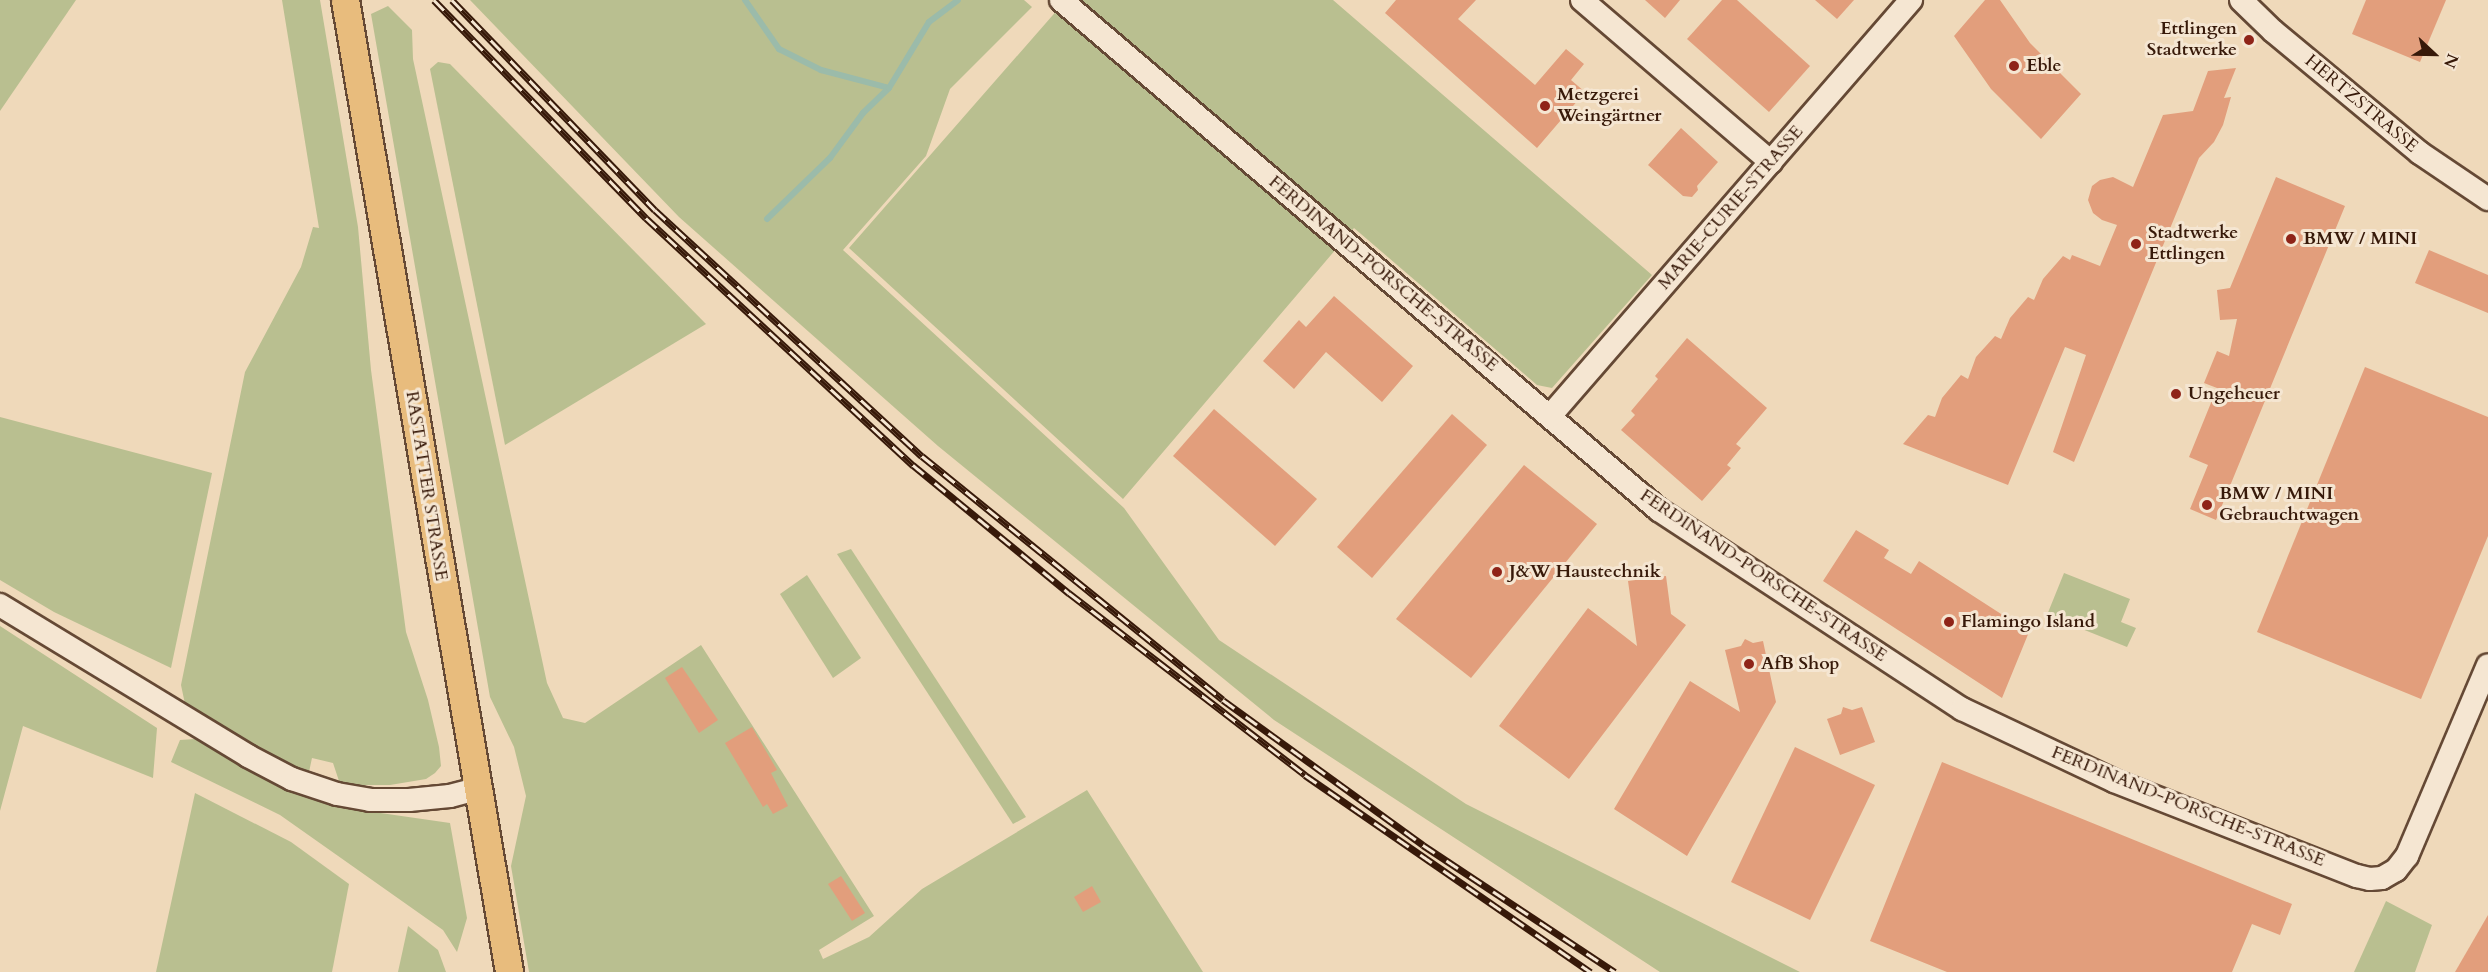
<!DOCTYPE html>
<html>
<head>
<meta charset="utf-8">
<style>
  body { margin:0 }
  #map { position:relative; width:2488px; height:972px; overflow:hidden; background:#efd9ba; font-family:Cardo,serif }
  div>[style] { position:absolute }
  .green>* { inset:0; background:#b9bf90 }
  .stream>* { height:6px; margin:-3px; padding:0 3px; transform-origin:3px; border-radius:3px; background:#9bbbaa }
  .building>* { inset:0; background:#e29e7c }
  .roads { filter:drop-shadow(2px 0 #654935) drop-shadow(-2px 0 #654935) drop-shadow(0 2px #654935) drop-shadow(0 -2px #654935) }
  .minor>* { height:22px; margin:-11px; padding:0 11px; transform-origin:11px; border-radius:11px; background:#f5e6d2 }
  .major>* { height:27px; margin:-13.5px; padding:0 13.5px; transform-origin:13.5px; border-radius:13.5px; background:#e8bc7d }
  .rail>* { height:7px; margin-top:-3.5px; transform-origin:0; background:repeating-linear-gradient(90deg,#f5e6d2 0 14px,#371909 0 28px); box-sizing:border-box; border-block:2px solid #371909 }
  .dots>* { width:16px; height:16px; translate:-50% -50%; box-sizing:border-box; border:3px solid #f5e6d2; border-radius:50% }
  span { translate:-50% -50%; white-space:nowrap; text-align:center; line-height:1.15; -webkit-text-stroke:6px #f5e6d2; paint-order:stroke }
  .poi-label { font-size:18px; color:#371909; font-weight:700 }
  .right { translate:-100% -50%; text-align:right }
  .left { translate:0 -50%; text-align:left }
  .street-label { font-size:18px; color:#371909 }
  .north { position:absolute; left:2404px; top:24px; width:60px; height:60px; -webkit-text-stroke:4px #f5e6d2; paint-order:stroke; rotate:112deg; font-size:16px; font-weight:700; line-height:24px; text-align:center; color:#371909 }
  .north::after { content:''; display:block; margin:auto; width:21px; height:27px; background:#371909; clip-path:polygon(50% 0,100% 100%,50% 72%,0 100%) }
</style>
</head>
<body>
<div id="map">
  <div class="green">
    <i style="clip-path:polygon(0 0,76px 0,0 111px)"></i>
    <i style="clip-path:polygon(282px 0,320px 0,358px 227px,371px 370px,406px 632px,428px 700px,439px 747px,441px 766px,435px 773px,426px 779px,390px 785px,350px 785px,339px 781px,333px 763px,312px 758px,309px 772px,296px 769px,185px 704px,181px 685px,245px 372px,301px 267px,313px 227px,319px 228px)"></i>
    <i style="clip-path:polygon(470px 0,1024px 0,1032px 7px,950px 89px,926px 156px,843px 250px,1124px 508px,1219px 640px,1466px 804px,1800px 972px,1660px 972px,1274px 720px,938px 446px,679px 217px)"></i>
    <i style="clip-path:polygon(1066px 0,1333px 0,1652px 275px,1552px 388px,1537px 385px,1354px 228px,1123px 499px,849px 248px)"></i>
    <i style="clip-path:polygon(388px 6px,412px 30px,413px 59px,547px 683px,563px 718px,585px 723px,701px 645px,874px 916px,819px 950px,823px 959px,869px 937px,922px 889px,1087px 790px,1203px 972px,529px 972px,511px 866px,526px 796px,514px 747px,490px 697px,371px 14px)"></i>
    <i style="clip-path:polygon(438px 62px,450px 64px,706px 324px,505px 445px,430px 69px)"></i>
    <i style="clip-path:polygon(0 417px,212px 473px,171px 668px,54px 612px,0 580px)"></i>
    <i style="clip-path:polygon(851px 549px,1026px 817px,1013px 824px,837px 554px)"></i>
    <i style="clip-path:polygon(2064px 573px,2130px 599px,2121px 622px,2136px 628px,2127px 647px,2047px 615px)"></i>
    <i style="clip-path:polygon(807px 575px,861px 658px,833px 678px,780px 594px)"></i>
    <i style="clip-path:polygon(0 626px,157px 728px,153px 778px,23px 726px,0 811px)"></i>
    <i style="clip-path:polygon(195px 739px,275px 785px,332px 806px,450px 823px,467px 918px,457px 952px,443px 930px,280px 815px,171px 762px,180px 740px)"></i>
    <i style="clip-path:polygon(195px 793px,291px 842px,349px 884px,332px 972px,156px 972px)"></i>
    <i style="clip-path:polygon(2386px 901px,2432px 925px,2415px 972px,2354px 972px)"></i>
    <i style="clip-path:polygon(408px 926px,438px 950px,446px 972px,398px 972px)"></i>
  </div>
  <div class="stream">
    <i style="left:745px;top:0;width:60px;rotate:55.2deg"></i>
    <i style="left:779px;top:49px;width:47px;rotate:26.6deg"></i>
    <i style="left:821px;top:70px;width:70px;rotate:14.8deg"></i>
    <i style="left:767px;top:219px;width:88px;rotate:-44.1deg"></i>
    <i style="left:830px;top:158px;width:56px;rotate:-53.7deg"></i>
    <i style="left:863px;top:113px;width:36px;rotate:-44deg"></i>
    <i style="left:889px;top:88px;width:77px;rotate:-58.8deg"></i>
    <i style="left:929px;top:22px;width:36px;rotate:-37deg"></i>
  </div>
  <div class="building">
    <i style="clip-path:polygon(1396px 0,1476px 0,1458px 19px,1535px 85px,1566px 49px,1584px 64px,1571px 80px,1585px 92px,1537px 148px,1385px 13px)"></i>
    <i style="clip-path:polygon(1645px 0,1680px 0,1665px 18px)"></i>
    <i style="clip-path:polygon(1722px 0,1737px 0,1810px 66px,1769px 112px,1687px 39px)"></i>
    <i style="clip-path:polygon(1815px 0,1854px 0,1837px 19px)"></i>
    <i style="clip-path:polygon(1985px 0,2000px 0,2030px 43px,2081px 94px,2041px 139px,1991px 89px,1954px 36px)"></i>
    <i style="clip-path:polygon(2366px 0,2446px 0,2420px 62px,2352px 34px)"></i>
    <i style="clip-path:polygon(2236px 68px,2224px 98px,2231px 97px,2223px 125px,2214px 142px,2199px 158px,2074px 462px,2053px 452px,2086px 355px,2065px 347px,2008px 485px,1903px 444px,1928px 415px,1935px 417px,1942px 398px,1961px 375px,1968px 379px,1976px 357px,1995px 336px,2001px 339px,2010px 318px,2028px 297px,2034px 300px,2043px 279px,2063px 256px,2070px 260px,2072px 255px,2100px 266px,2117px 225px,2102px 220px,2093px 213px,2088px 200px,2092px 186px,2100px 180px,2113px 177px,2133px 187px,2163px 115px,2193px 111px,2208px 71px)"></i>
    <i style="clip-path:polygon(1681px 128px,1718px 162px,1697px 186px,1698px 190px,1692px 197px,1683px 196px,1648px 165px)"></i>
    <i style="clip-path:polygon(2276px 177px,2345px 206px,2216px 520px,2190px 509px,2208px 465px,2189px 457px,2217px 388px,2204px 383px,2217px 351px,2229px 356px,2237px 319px,2220px 320px,2217px 290px,2230px 288px)"></i>
    <i style="clip-path:polygon(2429px 250px,2488px 275px,2488px 313px,2415px 283px)"></i>
    <i style="clip-path:polygon(1334px 296px,1413px 366px,1382px 402px,1326px 352px,1294px 389px,1263px 361px,1299px 320px,1306px 327px)"></i>
    <i style="clip-path:polygon(1687px 338px,1767px 408px,1736px 444px,1741px 448px,1727px 465px,1731px 468px,1702px 501px,1621px 430px,1635px 415px,1631px 411px,1658px 379px,1655px 376px)"></i>
    <i style="clip-path:polygon(2365px 367px,2488px 417px,2488px 536px,2421px 699px,2257px 632px)"></i>
    <i style="clip-path:polygon(1214px 409px,1317px 499px,1275px 546px,1173px 456px)"></i>
    <i style="clip-path:polygon(1452px 414px,1487px 445px,1372px 578px,1337px 547px)"></i>
    <i style="clip-path:polygon(1524px 465px,1597px 524px,1471px 678px,1396px 619px)"></i>
    <i style="clip-path:polygon(1856px 530px,1889px 550px,1884px 558px,1911px 574px,1919px 561px,2029px 632px,2002px 698px,1823px 581px)"></i>
    <i style="clip-path:polygon(1666px 576px,1671px 614px,1686px 625px,1569px 779px,1499px 726px,1588px 608px,1637px 646px,1628px 581px)"></i>
    <i style="clip-path:polygon(1745px 639px,1753px 643px,1763px 641px,1776px 702px,1687px 856px,1614px 809px,1690px 681px,1740px 712px,1725px 650px,1741px 646px)"></i>
    <i style="clip-path:polygon(682px 667px,718px 720px,699px 733px,665px 678px)"></i>
    <i style="clip-path:polygon(1843px 707px,1852px 710px,1862px 707px,1875px 742px,1840px 755px,1827px 719px,1841px 714px)"></i>
    <i style="clip-path:polygon(752px 727px,777px 770px,771px 773px,788px 806px,773px 814px,767px 804px,763px 807px,725px 743px)"></i>
    <i style="clip-path:polygon(1795px 747px,1875px 785px,1810px 920px,1731px 882px)"></i>
    <i style="clip-path:polygon(1942px 762px,2292px 904px,2280px 935px,2252px 924px,2232px 972px,1947px 972px,1870px 941px)"></i>
    <i style="clip-path:polygon(841px 876px,865px 913px,852px 921px,828px 884px)"></i>
    <i style="clip-path:polygon(1092px 886px,1101px 902px,1083px 912px,1074px 897px)"></i>
    <i style="clip-path:polygon(2488px 915px,2488px 972px,2455px 972px)"></i>
  </div>
  <div class="roads">
    <div class="minor">
      <i style="left:1061px;top:0;width:786px;rotate:40.46deg"></i>
      <i style="left:1659px;top:510px;width:363px;rotate:33.3deg"></i>
      <i style="left:1962px;top:709px;width:168px;rotate:25.3deg"></i>
      <i style="left:2114px;top:781px;width:261px;rotate:21.4deg"></i>
      <i style="left:2357px;top:876px;width:13px;rotate:13deg"></i>
      <i style="left:2370px;top:879px;width:12px;rotate:-5deg"></i>
      <i style="left:2382px;top:878px;width:16px;rotate:-30deg"></i>
      <i style="left:2396px;top:870px;width:18px;rotate:-52deg"></i>
      <i style="left:2407px;top:856px;width:207px;rotate:-67deg"></i>
      <i style="left:1582px;top:0;width:249px;rotate:40.6deg"></i>
      <i style="left:2241px;top:0;width:45px;rotate:44.1deg"></i>
      <i style="left:2273px;top:31px;width:191px;rotate:39.7deg"></i>
      <i style="left:2420px;top:153px;width:82px;rotate:34.1deg"></i>
      <i style="left:1550px;top:416px;width:551px;rotate:-49.05deg"></i>
      <i style="left:0;top:605px;width:290px;rotate:31.3deg"></i>
      <i style="left:248px;top:756px;width:50px;rotate:27.6deg"></i>
      <i style="left:292px;top:779px;width:47px;rotate:18.4deg"></i>
      <i style="left:337px;top:794px;width:34px;rotate:10deg"></i>
      <i style="left:370px;top:800px;width:39px"></i>
      <i style="left:409px;top:800px;width:41px;rotate:-5.6deg"></i>
      <i style="left:450px;top:796px;width:27px;rotate:-15deg"></i>
    </div>
    <div class="major">
      <i style="left:345px;top:0;width:986px;rotate:80.42deg"></i>
    </div>
  </div>
  <div class="rail">
    <i style="left:434px;top:0;width:304px;rotate:45.8deg"></i>
    <i style="left:646px;top:218px;width:364px;rotate:42.8deg"></i>
    <i style="left:913px;top:465px;width:202px;rotate:39.4deg"></i>
    <i style="left:1069px;top:593px;width:298px;rotate:37.6deg"></i>
    <i style="left:1305px;top:775px;width:347px;rotate:34.6deg"></i>
    <i style="left:452px;top:0;width:292px;rotate:46deg"></i>
    <i style="left:655px;top:210px;width:363px;rotate:42.7deg"></i>
    <i style="left:922px;top:456px;width:387px;rotate:39deg"></i>
    <i style="left:1223px;top:700px;width:247px;rotate:35.9deg"></i>
    <i style="left:1423px;top:845px;width:230px;rotate:33.5deg"></i>
  </div>
  <div class="dots">
    <i style="left:2249px;top:40px;background:#8f2418"></i>
    <i style="left:2014px;top:66px;background:#8f2418"></i>
    <i style="left:1545px;top:106px;background:#8f2418"></i>
    <i style="left:2291px;top:239px;background:#8f2418"></i>
    <i style="left:2136px;top:244px;background:#8f2418"></i>
    <i style="left:2176px;top:394px;background:#8f2418"></i>
    <i style="left:2207px;top:505px;background:#8f2418"></i>
    <i style="left:1497px;top:572px;background:#8f2418"></i>
    <i style="left:1949px;top:622px;background:#8f2418"></i>
    <i style="left:1749px;top:664px;background:#8f2418"></i>
  </div>
  <div class="poi-label">
    <span class="right" style="left:2237px;top:40px">Ettlingen<br>Stadtwerke</span>
    <span class="left" style="left:2026px;top:66px">Eble</span>
    <span class="left" style="left:1557px;top:106px">Metzgerei<br>Weingärtner</span>
    <span class="left" style="left:2148px;top:244px">Stadtwerke<br>Ettlingen</span>
    <span class="left" style="left:2303px;top:239px">BMW / MINI</span>
    <span class="left" style="left:2188px;top:394px">Ungeheuer</span>
    <span class="left" style="left:2219px;top:505px">BMW / MINI<br>Gebrauchtwagen</span>
    <span class="left" style="left:1509px;top:572px">J&amp;W Haustechnik</span>
    <span class="left" style="left:1961px;top:622px">Flamingo Island</span>
    <span class="left" style="left:1761px;top:664px">AfB Shop</span>
  </div>
  <div class="street-label">
    <span style="left:2361px;top:104px;rotate:40deg">HERTZSTRASSE</span>
    <span style="left:1731px;top:208px;rotate:-49deg">MARIE-CURIE-STRASSE</span>
    <span style="left:1383px;top:274px;rotate:40deg">FERDINAND-PORSCHE-STRASSE</span>
    <span style="left:426px;top:486px;rotate:81deg">RASTATTER STRASSE</span>
    <span style="left:1763px;top:576px;rotate:34deg">FERDINAND-PORSCHE-STRASSE</span>
    <span style="left:2188px;top:807px;rotate:22deg">FERDINAND-PORSCHE-STRASSE</span>
  </div>
  <div class="north">N</div>
</div>
</body>
</html>
